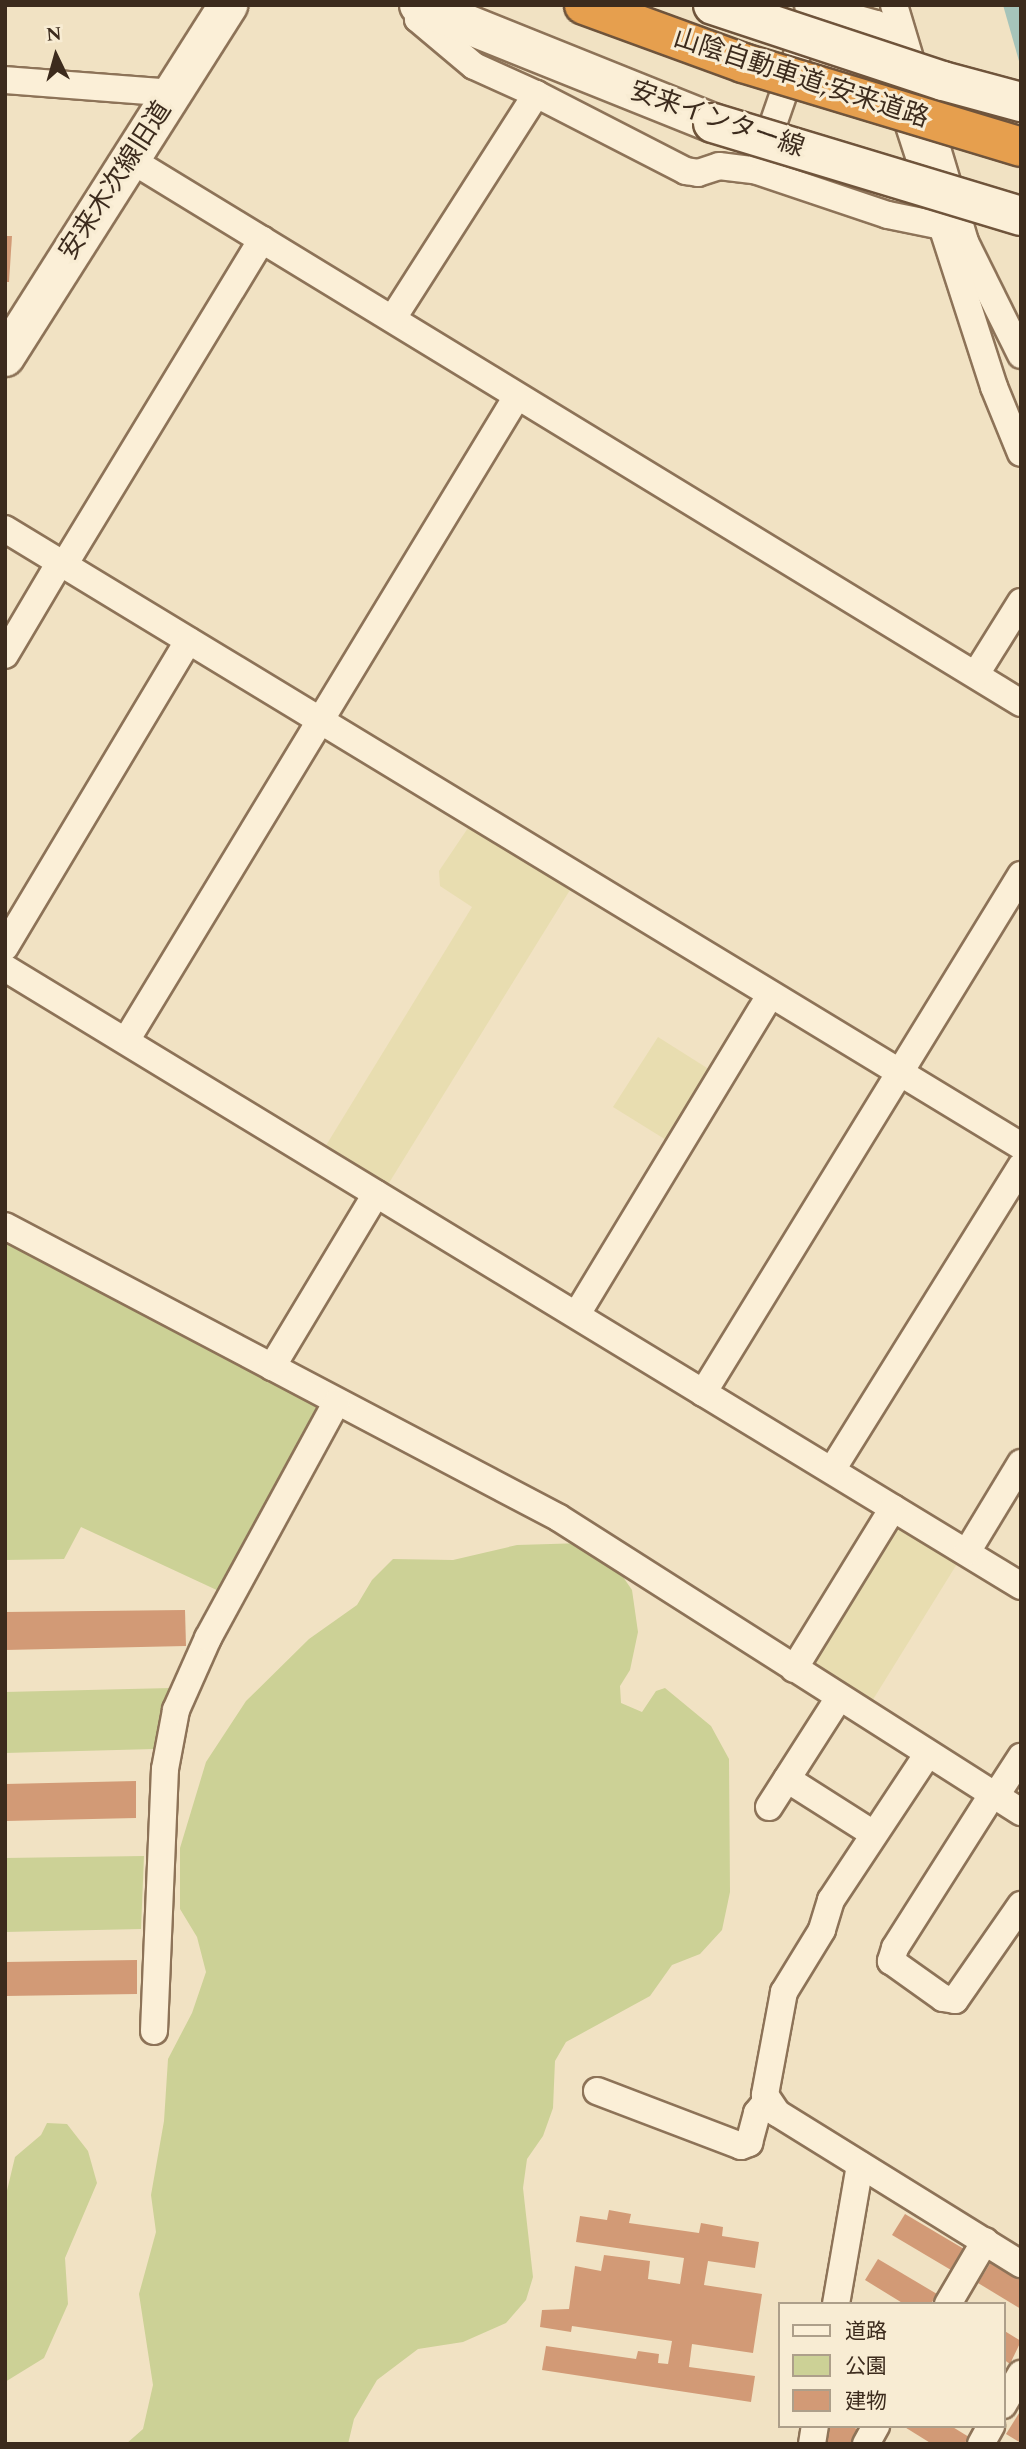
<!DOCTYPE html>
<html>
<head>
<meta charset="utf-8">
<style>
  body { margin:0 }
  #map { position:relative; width:1026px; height:2449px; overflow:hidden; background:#f1e2c3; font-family:Spectral,"Noto Sans JP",serif }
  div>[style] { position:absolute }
  .farmland>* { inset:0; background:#e8ddb0 }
  .green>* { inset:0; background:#ccd196 }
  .water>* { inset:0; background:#a6c4ba }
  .building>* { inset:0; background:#d29a76 }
  .roads { filter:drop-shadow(2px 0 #8d7358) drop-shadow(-2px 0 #8d7358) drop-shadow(0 2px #8d7358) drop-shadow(0 -2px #8d7358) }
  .street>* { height:26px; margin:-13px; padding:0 13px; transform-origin:13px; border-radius:13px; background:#fbefd7 }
  .secondary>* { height:38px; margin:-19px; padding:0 19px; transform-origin:19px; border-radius:19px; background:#fbefd7 }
  .bridges { filter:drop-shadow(2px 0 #6f543b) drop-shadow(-2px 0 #6f543b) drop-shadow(0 2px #6f543b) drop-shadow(0 -2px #6f543b) }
  .secondary-bridge>* { height:38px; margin:-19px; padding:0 19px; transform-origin:19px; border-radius:19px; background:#fbefd7 }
  .highway-bridge>* { height:38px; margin:-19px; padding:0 19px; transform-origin:19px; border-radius:19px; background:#e69f4e }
  span { translate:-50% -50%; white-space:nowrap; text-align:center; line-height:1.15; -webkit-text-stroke:6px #f8ecd3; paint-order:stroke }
  .street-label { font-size:26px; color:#3c2b1d }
  .frame { position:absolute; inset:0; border:7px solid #3c2b1d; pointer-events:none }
  .legend { position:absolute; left:778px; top:2302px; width:228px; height:126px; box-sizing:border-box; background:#f8ecd3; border:2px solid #ad9f8a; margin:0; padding:9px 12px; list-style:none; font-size:21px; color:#3c2b1d }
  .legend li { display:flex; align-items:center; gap:14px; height:35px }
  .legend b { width:35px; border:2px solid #ad9f8a }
  .north { position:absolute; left:21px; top:21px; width:70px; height:70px; -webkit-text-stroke:5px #f8ecd3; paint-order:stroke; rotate:355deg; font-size:19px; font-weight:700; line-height:28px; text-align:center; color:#3c2b1d }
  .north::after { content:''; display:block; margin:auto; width:24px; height:32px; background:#3c2b1d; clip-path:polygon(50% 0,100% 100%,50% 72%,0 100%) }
</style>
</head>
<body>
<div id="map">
  <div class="farmland">
    <i style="clip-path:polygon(470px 825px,570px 890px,384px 1191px,322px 1152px,472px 907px,440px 886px,439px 871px)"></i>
    <i style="clip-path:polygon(658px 1037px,715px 1073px,671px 1143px,613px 1107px)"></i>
    <i style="clip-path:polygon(895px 1519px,960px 1559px,869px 1706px,807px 1660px)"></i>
  </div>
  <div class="green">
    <i style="clip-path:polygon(5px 1237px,321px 1409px,221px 1592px,81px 1527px,64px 1559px,5px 1560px)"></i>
    <i style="clip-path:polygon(584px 1543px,608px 1555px,632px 1590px,638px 1632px,630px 1670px,620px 1686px,621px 1703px,642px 1712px,656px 1691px,665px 1688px,711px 1726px,729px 1759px,730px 1892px,722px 1930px,700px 1954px,672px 1965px,650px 1996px,566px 2042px,555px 2061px,553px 2108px,543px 2136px,527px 2159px,523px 2188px,533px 2277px,526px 2300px,506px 2323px,463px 2342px,418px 2349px,377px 2380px,354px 2419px,348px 2444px,126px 2444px,143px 2429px,153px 2385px,139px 2294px,156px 2232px,151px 2195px,164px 2121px,168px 2059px,192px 2013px,206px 1972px,197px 1937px,180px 1909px,180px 1848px,206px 1762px,246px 1701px,309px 1639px,357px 1605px,372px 1580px,393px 1559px,453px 1560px,517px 1545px)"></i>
    <i style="clip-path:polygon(171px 1688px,154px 1749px,5px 1753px,5px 1692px)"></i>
    <i style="clip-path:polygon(144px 1856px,141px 1929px,5px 1932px,5px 1858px)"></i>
    <i style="clip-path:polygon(47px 2123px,67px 2124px,88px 2151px,97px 2183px,65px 2258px,68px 2304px,44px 2358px,5px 2382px,5px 2199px,15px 2157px,41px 2135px)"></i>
  </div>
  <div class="water">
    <i style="clip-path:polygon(1003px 5px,1021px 5px,1021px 68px)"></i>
  </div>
  <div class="building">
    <i style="clip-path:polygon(5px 236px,12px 236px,9px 282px,5px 282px)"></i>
    <i style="clip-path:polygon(185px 1610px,186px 1646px,5px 1650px,5px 1612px)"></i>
    <i style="clip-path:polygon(136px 1781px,136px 1818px,5px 1821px,5px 1784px)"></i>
    <i style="clip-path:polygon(137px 1960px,137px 1994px,5px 1996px,5px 1962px)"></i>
    <i style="clip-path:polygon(609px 2210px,631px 2214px,629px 2223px,699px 2233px,701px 2223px,723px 2227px,722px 2236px,759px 2242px,755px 2268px,708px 2261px,704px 2285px,762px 2294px,753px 2353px,692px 2344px,689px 2367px,755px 2376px,751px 2402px,542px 2370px,546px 2346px,636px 2359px,638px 2351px,659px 2354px,658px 2363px,668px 2364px,672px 2341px,572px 2326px,571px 2332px,540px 2327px,542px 2310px,569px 2309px,575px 2266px,601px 2271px,604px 2255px,650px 2261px,648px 2279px,680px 2284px,684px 2258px,576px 2242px,580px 2216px,607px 2220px)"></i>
    <i style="clip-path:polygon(905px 2214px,964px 2249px,951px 2270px,892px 2235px)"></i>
    <i style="clip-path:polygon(878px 2259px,937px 2294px,931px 2304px,904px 2304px,865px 2280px)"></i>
    <i style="clip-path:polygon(991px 2262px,1021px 2280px,1021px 2309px,978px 2283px)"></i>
    <i style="clip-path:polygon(1003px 2330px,1021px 2341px,1010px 2364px,1003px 2359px)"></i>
    <i style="clip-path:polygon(1021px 2410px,1021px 2443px,1006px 2434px)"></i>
    <i style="clip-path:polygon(830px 2426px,852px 2426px,864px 2434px,858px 2444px,828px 2444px,822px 2440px)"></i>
    <i style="clip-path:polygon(903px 2426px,951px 2426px,969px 2437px,964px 2444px,932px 2444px)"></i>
  </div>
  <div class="roads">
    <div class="street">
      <i style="left:808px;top:5px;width:71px;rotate:15.6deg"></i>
      <i style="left:876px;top:24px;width:162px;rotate:72deg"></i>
      <i style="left:894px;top:5px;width:247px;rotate:73.3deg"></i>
      <i style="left:965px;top:242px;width:126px;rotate:63.6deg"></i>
      <i style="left:5px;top:80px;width:169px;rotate:4.4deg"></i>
      <i style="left:536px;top:94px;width:169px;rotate:27.2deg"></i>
      <i style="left:686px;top:171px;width:12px;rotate:9deg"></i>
      <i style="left:698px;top:173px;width:22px;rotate:-18deg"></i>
      <i style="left:719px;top:166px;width:38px;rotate:7deg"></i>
      <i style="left:757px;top:171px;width:138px;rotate:18.6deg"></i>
      <i style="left:888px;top:215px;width:55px;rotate:11.5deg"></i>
      <i style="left:942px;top:226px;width:169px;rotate:72.1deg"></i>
      <i style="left:994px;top:387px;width:71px;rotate:67.8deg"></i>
      <i style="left:762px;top:156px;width:144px;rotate:-70.9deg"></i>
      <i style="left:128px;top:158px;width:1046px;rotate:31.4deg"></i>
      <i style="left:393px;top:318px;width:266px;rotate:-57.4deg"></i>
      <i style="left:536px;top:94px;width:68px;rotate:-155.7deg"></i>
      <i style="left:474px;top:66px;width:73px;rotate:-140deg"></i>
      <i style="left:418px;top:19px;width:14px;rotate:-94deg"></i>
      <i style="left:5px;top:529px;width:1189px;rotate:31.27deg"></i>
      <i style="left:64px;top:565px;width:381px;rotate:-58.7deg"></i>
      <i style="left:5px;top:655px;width:108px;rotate:-59.4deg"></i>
      <i style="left:976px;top:674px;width:85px;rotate:-58deg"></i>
      <i style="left:5px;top:947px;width:357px;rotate:-59.1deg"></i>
      <i style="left:5px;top:968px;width:1189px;rotate:31.31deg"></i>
      <i style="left:127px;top:1039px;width:750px;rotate:-58.75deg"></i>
      <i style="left:5px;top:1226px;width:626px;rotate:27.79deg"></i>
      <i style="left:559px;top:1518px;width:548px;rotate:32.47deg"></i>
      <i style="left:577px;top:1314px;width:373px;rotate:-58.8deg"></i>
      <i style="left:272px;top:1367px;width:202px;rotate:-59deg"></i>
      <i style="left:703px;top:1393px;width:608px;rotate:-58.45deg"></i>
      <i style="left:832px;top:1470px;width:358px;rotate:-58.1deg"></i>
      <i style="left:967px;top:1552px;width:104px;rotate:-58.8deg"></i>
      <i style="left:794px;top:1669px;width:189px;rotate:-58.4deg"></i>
      <i style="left:927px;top:1755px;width:174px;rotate:123.5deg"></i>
      <i style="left:831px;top:1900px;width:31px;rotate:107deg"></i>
      <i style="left:822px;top:1930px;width:73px;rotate:121.5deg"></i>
      <i style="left:784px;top:1992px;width:105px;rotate:100.5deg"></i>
      <i style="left:765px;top:2095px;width:22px;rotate:56deg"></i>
      <i style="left:777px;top:2113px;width:287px;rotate:31.8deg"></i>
      <i style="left:787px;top:1779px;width:101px;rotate:32.4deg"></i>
      <i style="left:992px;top:1795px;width:181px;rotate:122.4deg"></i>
      <i style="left:895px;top:1948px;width:14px;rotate:107deg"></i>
      <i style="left:891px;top:1961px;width:64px;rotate:35.4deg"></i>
      <i style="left:943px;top:1998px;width:12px;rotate:9deg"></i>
      <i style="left:955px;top:2000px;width:116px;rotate:-55.2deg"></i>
      <i style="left:995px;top:1797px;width:48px;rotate:-57deg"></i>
      <i style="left:769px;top:1807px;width:128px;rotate:-57.4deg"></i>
      <i style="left:154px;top:2031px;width:262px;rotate:-87.6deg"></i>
      <i style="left:165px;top:1769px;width:60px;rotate:-79.4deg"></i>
      <i style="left:176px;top:1710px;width:79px;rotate:-66deg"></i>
      <i style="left:208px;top:1638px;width:268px;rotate:-61.4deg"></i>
      <i style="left:597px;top:2091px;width:154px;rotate:20.9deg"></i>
      <i style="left:741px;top:2146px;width:9px;rotate:-21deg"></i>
      <i style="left:749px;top:2143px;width:31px;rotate:-75deg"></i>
      <i style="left:757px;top:2113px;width:14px;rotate:-51deg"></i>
      <i style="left:836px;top:2304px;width:141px;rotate:-80.2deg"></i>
      <i style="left:948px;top:2304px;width:73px;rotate:-59.6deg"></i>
      <i style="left:1003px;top:2405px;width:36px;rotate:-60deg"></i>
      <i style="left:812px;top:2444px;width:18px;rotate:-81deg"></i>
      <i style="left:866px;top:2444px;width:21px;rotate:-61deg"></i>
      <i style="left:981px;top:2444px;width:21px;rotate:-61deg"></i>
    </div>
    <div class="secondary">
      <i style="left:419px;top:5px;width:317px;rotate:21.9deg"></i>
      <i style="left:5px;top:357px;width:417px;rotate:-57.6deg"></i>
    </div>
  </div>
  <div class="bridges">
    <div class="secondary-bridge">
      <i style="left:713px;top:5px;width:242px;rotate:18.3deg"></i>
      <i style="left:943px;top:81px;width:81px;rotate:15.1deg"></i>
      <i style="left:713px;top:123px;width:322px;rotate:16.8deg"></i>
    </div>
    <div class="highway-bridge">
      <i style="left:584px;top:5px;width:169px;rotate:20deg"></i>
      <i style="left:743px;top:63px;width:290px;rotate:16.8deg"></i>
    </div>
  </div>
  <div class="street-label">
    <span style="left:801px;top:79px;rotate:18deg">山陰自動車道;安来道路</span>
    <span style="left:717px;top:120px;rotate:19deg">安来インター線</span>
    <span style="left:116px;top:181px;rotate:-57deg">安来木次線旧道</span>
  </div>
  <div class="frame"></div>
  <ul class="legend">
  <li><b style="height:9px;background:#fbefd7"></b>道路</li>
  <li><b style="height:19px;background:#ccd196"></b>公園</li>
  <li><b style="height:19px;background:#d29a76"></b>建物</li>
  </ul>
  <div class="north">N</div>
</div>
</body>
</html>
